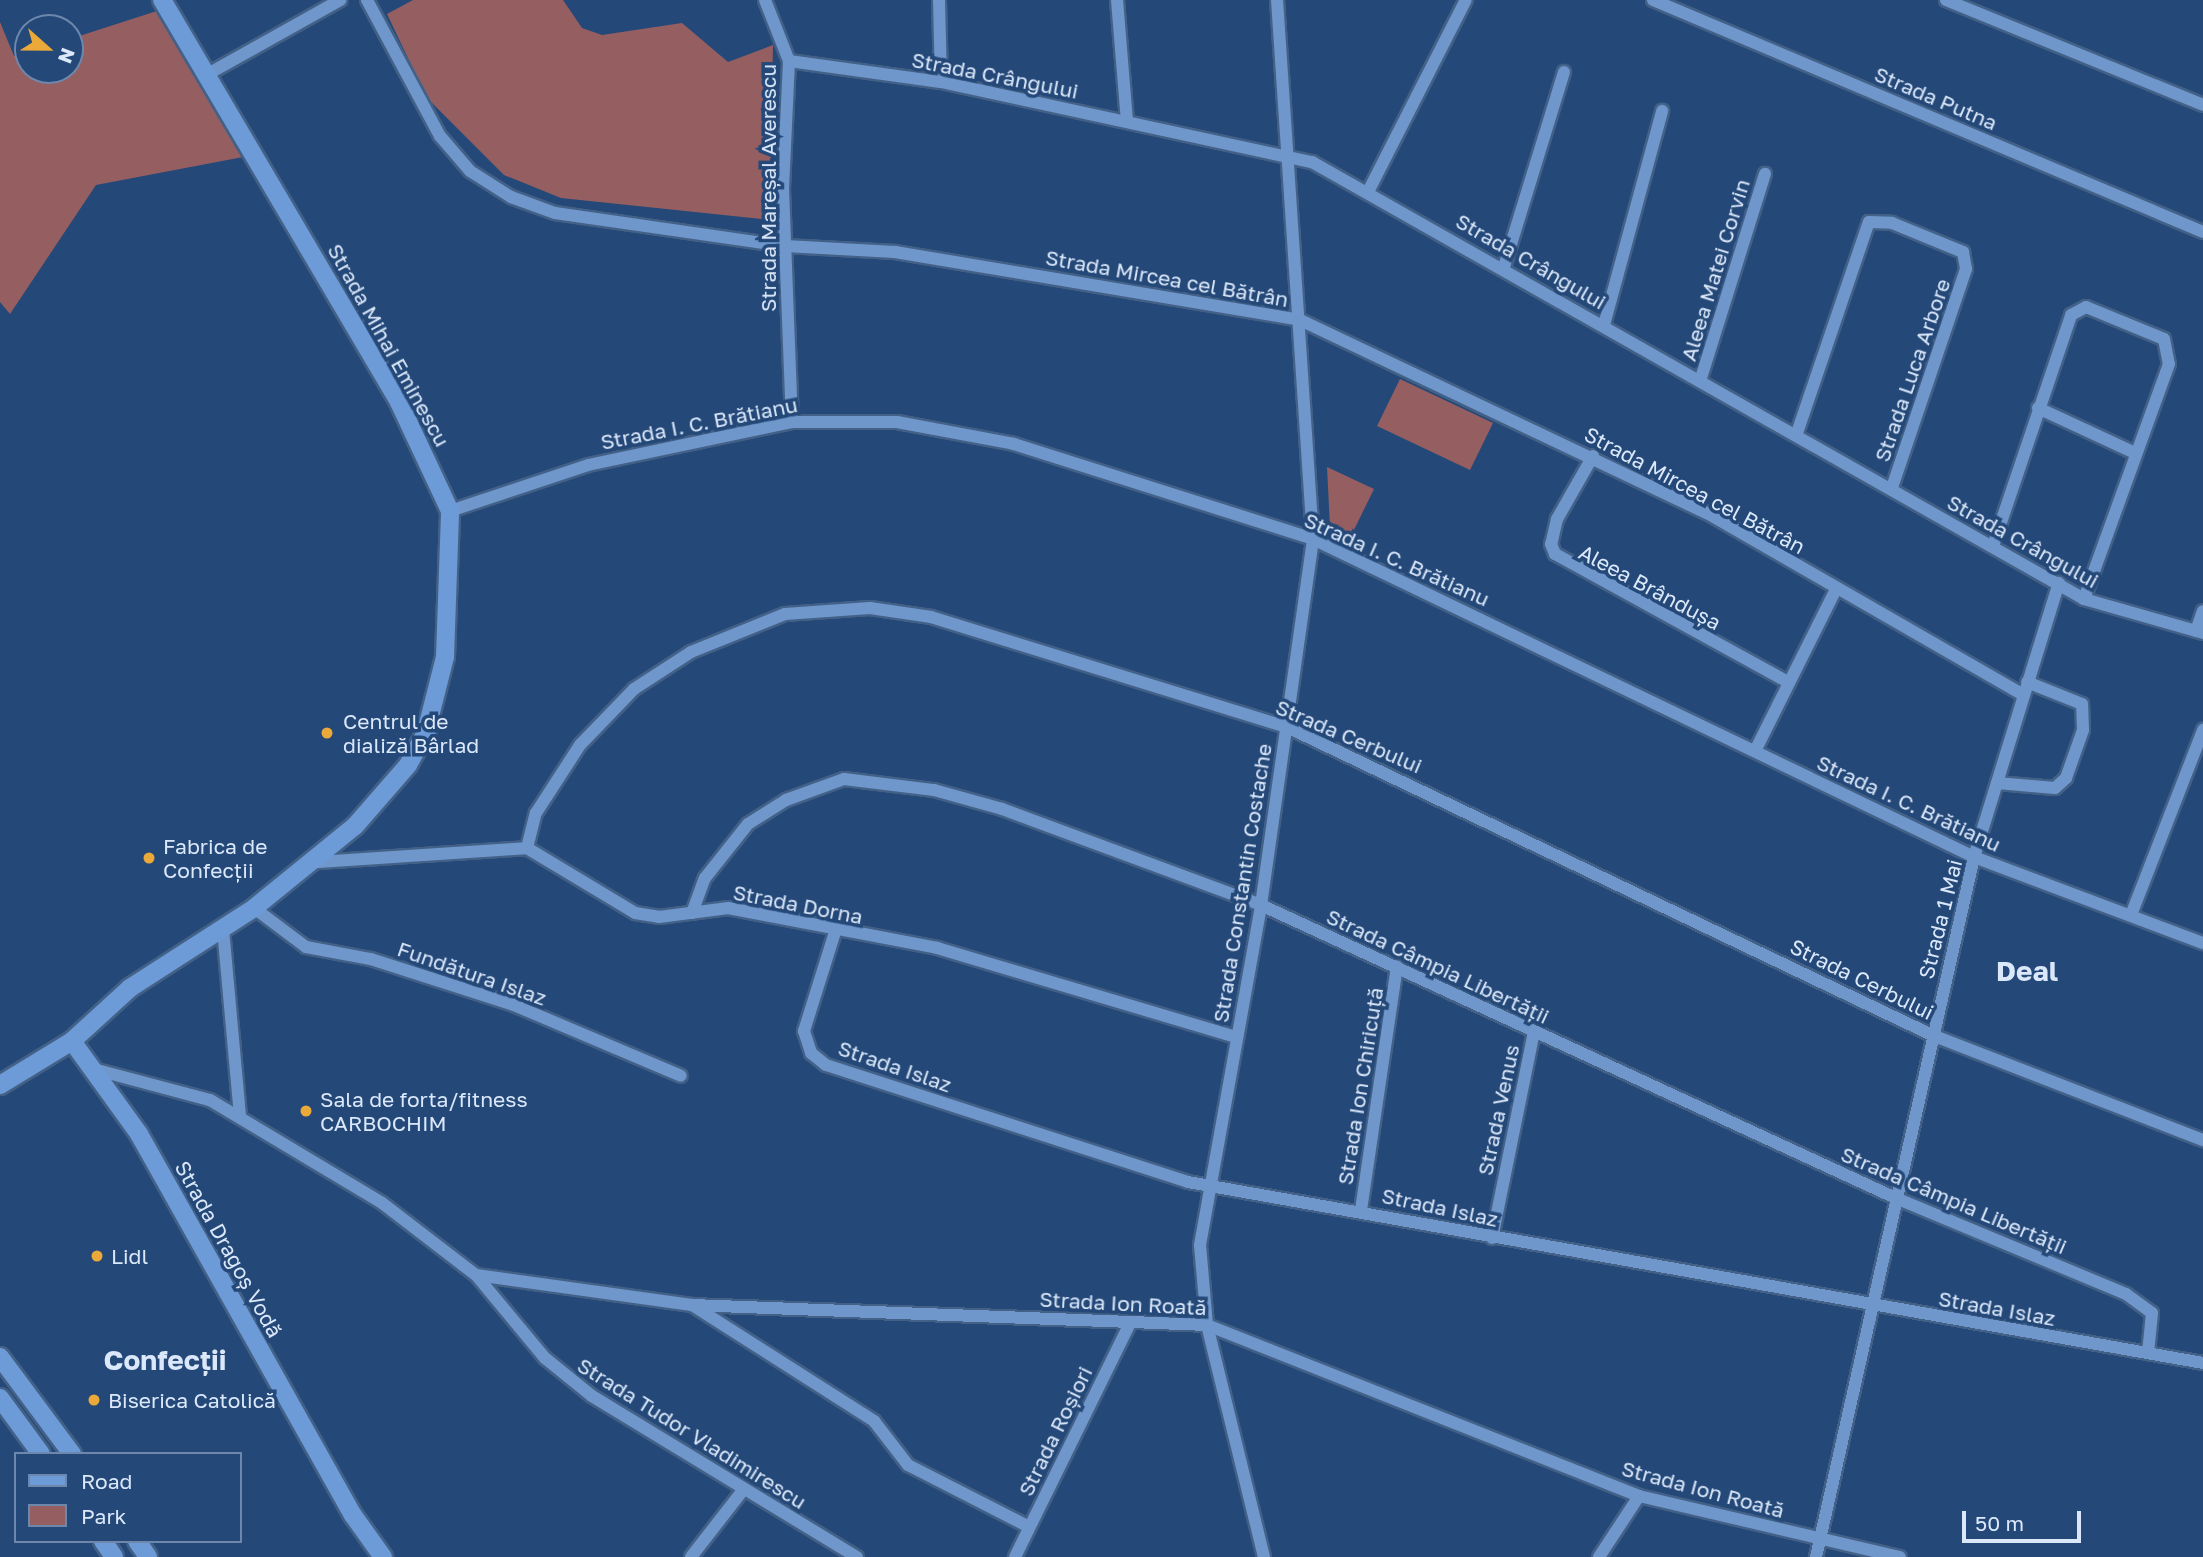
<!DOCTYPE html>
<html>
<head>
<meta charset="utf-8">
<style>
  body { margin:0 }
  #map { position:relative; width:2203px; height:1557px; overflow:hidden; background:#244878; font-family:"Golos Text",sans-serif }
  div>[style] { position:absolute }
  .green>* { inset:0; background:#955f61 }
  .roads { filter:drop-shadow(2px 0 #436187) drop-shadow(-2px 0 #436187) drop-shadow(0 2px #436187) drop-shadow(0 -2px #436187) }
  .minor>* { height:12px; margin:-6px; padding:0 6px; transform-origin:6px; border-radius:6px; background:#6f97cc }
  .major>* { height:18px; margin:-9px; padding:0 9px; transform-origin:9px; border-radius:9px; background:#6d9bd8 }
  .dots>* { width:19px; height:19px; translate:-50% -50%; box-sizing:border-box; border:4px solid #244878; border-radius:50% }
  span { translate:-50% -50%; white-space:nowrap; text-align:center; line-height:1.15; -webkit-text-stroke:7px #244878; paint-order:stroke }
  .street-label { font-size:21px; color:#dbe8fa }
  .poi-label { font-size:21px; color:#dbe8fa }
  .left { translate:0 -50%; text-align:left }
  .district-label { font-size:28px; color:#dbe8fa; font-weight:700 }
  .legend { position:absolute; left:14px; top:1452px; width:228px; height:91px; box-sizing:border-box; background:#244878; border:2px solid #6d88ac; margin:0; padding:9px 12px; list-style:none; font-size:21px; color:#dbe8fa }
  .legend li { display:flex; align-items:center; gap:14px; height:35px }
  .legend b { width:35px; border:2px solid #6d88ac }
  .north { position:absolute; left:14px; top:14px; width:70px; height:70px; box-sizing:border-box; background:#244878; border:2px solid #6d88ac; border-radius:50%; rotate:111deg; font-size:19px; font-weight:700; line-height:28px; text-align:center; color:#dbe8fa }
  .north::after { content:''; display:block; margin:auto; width:24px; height:32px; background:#eba939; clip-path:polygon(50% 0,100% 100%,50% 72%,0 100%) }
  .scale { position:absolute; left:1962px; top:1511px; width:119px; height:32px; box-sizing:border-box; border:4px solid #dbe8fa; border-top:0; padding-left:9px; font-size:21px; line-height:24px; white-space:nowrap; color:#dbe8fa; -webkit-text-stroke:5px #244878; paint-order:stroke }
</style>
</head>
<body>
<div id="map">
  <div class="green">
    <i style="clip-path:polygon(413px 0,563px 0,582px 28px,602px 35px,682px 23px,728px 62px,773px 45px,770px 220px,561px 198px,504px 175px,427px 98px,387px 14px)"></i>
    <i style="clip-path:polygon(163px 9px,243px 157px,96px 185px,10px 314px,0 302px,0 22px,14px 56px,28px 52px,28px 70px,70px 70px,70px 39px)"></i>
    <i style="clip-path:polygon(1400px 379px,1493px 423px,1470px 470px,1377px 426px)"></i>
    <i style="clip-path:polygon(1327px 467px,1374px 489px,1351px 536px,1330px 527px)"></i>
  </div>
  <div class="roads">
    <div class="minor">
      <i style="left:367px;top:0;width:154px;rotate:61.8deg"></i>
      <i style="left:440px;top:136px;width:46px;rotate:49.4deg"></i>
      <i style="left:470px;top:171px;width:49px;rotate:32.4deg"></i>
      <i style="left:511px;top:197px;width:47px;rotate:20deg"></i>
      <i style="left:555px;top:213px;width:232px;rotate:8.2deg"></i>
      <i style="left:785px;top:246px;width:110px;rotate:3.1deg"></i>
      <i style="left:895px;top:252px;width:411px;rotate:9.5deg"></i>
      <i style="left:1300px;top:320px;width:458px;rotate:25.4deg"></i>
      <i style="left:1714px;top:517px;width:357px;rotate:29.9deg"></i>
      <i style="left:765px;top:0;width:66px;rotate:68.5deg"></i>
      <i style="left:789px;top:61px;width:128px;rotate:92.7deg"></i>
      <i style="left:783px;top:189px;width:233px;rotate:87.8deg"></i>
      <i style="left:939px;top:0;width:82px;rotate:88.6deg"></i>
      <i style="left:1117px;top:0;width:121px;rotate:85.3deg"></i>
      <i style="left:1653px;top:0;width:597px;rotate:22.87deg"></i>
      <i style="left:1946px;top:0;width:278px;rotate:22.2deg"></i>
      <i style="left:789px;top:61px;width:153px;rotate:7.9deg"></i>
      <i style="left:941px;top:82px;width:380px;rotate:12.2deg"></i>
      <i style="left:1312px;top:162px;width:887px;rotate:29.51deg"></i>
      <i style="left:2084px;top:599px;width:124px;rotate:15.9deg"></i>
      <i style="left:206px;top:75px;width:154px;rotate:-29.2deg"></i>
      <i style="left:1369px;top:190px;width:213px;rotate:-63deg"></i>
      <i style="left:1504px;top:267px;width:204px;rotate:-72.9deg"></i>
      <i style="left:1604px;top:325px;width:222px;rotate:-74.8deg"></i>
      <i style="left:1701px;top:378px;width:214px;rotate:-72.6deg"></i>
      <i style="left:2038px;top:408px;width:107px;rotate:24.9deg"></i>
      <i style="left:1797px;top:433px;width:223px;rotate:-71.2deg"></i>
      <i style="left:1869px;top:222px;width:23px;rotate:2deg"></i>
      <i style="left:1892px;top:223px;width:77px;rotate:22.2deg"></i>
      <i style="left:1963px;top:252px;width:17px;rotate:80deg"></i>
      <i style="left:1966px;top:269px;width:233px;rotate:108.7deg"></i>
      <i style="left:1593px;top:456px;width:73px;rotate:119.7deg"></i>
      <i style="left:1557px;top:519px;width:26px;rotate:103deg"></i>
      <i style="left:1551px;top:544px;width:11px;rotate:68deg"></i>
      <i style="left:1555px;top:554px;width:266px;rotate:28.8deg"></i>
      <i style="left:450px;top:511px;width:145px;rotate:-18.4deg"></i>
      <i style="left:588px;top:465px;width:208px;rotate:-11.9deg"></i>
      <i style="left:792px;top:422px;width:105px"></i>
      <i style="left:897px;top:422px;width:119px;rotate:10.6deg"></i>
      <i style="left:1014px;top:444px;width:314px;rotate:17.6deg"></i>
      <i style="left:1313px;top:539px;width:734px;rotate:25.69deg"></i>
      <i style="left:1974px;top:857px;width:245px;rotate:20.6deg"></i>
      <i style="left:1993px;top:546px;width:244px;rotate:-71.3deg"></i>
      <i style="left:2071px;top:315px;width:17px;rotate:-28deg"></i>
      <i style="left:2086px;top:307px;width:84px;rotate:22.3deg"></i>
      <i style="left:2164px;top:339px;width:25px;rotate:79deg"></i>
      <i style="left:2169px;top:364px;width:250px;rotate:109.9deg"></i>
      <i style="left:2196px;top:631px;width:21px;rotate:-71deg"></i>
      <i style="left:1755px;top:751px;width:181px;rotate:-63.4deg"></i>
      <i style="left:1997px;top:783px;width:58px;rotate:4.9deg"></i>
      <i style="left:2055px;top:788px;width:15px;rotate:-42deg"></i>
      <i style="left:2066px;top:778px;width:51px;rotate:-70.5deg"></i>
      <i style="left:2083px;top:730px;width:26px;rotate:-92deg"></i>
      <i style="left:2082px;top:704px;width:59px;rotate:-158.2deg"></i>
      <i style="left:527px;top:848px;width:36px;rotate:-76deg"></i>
      <i style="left:536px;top:813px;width:81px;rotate:-57.1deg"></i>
      <i style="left:580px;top:745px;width:78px;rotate:-46deg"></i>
      <i style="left:634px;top:689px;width:68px;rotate:-33deg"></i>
      <i style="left:691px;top:652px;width:101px;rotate:-22deg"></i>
      <i style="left:785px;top:614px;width:85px;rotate:-4deg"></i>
      <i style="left:870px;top:608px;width:62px;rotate:8.4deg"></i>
      <i style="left:931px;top:617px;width:373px;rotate:17.2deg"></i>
      <i style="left:1287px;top:727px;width:715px;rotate:25.53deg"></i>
      <i style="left:1932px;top:1035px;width:291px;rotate:21.2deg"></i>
      <i style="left:317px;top:862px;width:210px;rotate:-3.8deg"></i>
      <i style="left:527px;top:848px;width:126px;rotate:31deg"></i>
      <i style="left:635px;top:913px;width:24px;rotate:9deg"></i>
      <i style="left:659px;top:917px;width:70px;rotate:-7.4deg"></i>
      <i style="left:728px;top:908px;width:213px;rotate:10.8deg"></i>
      <i style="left:937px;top:948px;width:312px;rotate:16.6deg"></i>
      <i style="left:254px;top:908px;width:65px;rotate:36.9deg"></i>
      <i style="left:306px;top:947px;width:66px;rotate:10.5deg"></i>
      <i style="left:371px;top:959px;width:150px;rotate:17.8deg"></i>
      <i style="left:514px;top:1005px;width:181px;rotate:23deg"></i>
      <i style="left:692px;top:913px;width:37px;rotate:-70deg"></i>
      <i style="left:705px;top:878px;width:69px;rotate:-51.5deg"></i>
      <i style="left:748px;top:824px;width:45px;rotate:-32.3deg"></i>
      <i style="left:786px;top:800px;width:62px;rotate:-19.9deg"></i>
      <i style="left:844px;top:779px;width:91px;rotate:7deg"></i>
      <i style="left:934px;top:790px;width:71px;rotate:15.6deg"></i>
      <i style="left:1002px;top:809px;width:276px;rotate:20.3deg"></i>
      <i style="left:1261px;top:905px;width:702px;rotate:24.78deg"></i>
      <i style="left:1898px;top:1199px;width:247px;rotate:22.6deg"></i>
      <i style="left:2126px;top:1294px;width:32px;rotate:36deg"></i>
      <i style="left:2152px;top:1313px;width:40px;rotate:95.7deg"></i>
      <i style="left:2131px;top:915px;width:199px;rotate:-68.7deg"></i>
      <i style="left:223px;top:929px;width:187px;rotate:84.8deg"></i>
      <i style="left:835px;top:932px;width:104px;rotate:107.4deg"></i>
      <i style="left:804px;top:1031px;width:23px;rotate:72deg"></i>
      <i style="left:811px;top:1053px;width:19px;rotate:39deg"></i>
      <i style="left:826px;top:1065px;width:380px;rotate:17.9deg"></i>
      <i style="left:1188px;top:1182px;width:1031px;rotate:10.11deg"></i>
      <i style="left:97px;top:1070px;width:117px;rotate:14.9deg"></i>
      <i style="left:210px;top:1100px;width:200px;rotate:30.9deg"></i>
      <i style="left:382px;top:1203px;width:118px;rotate:37.5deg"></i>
      <i style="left:476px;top:1275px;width:108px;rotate:50.3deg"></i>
      <i style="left:545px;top:1358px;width:60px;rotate:39deg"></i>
      <i style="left:592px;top:1396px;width:310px;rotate:31.3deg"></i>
      <i style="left:1361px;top:1210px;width:246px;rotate:-81.6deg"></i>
      <i style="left:1492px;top:1238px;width:210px;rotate:-78.5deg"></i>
      <i style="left:476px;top:1275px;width:218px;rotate:7.9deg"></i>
      <i style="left:692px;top:1305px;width:515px;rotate:2.22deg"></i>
      <i style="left:1207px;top:1325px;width:465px;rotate:21.6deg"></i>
      <i style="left:1639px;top:1496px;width:268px;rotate:13.2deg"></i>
      <i style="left:692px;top:1305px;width:216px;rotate:32.5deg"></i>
      <i style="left:874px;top:1421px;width:56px;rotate:52.3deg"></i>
      <i style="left:908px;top:1465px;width:136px;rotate:27.1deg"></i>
      <i style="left:691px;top:1557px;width:86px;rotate:-52.1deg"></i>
      <i style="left:1015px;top:1557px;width:261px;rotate:-63.8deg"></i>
      <i style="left:1264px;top:1557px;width:239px;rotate:-103.8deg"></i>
      <i style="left:1207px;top:1325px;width:80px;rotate:-95deg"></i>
      <i style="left:1200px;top:1245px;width:345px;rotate:-79.8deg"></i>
      <i style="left:1261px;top:905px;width:370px;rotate:-81.9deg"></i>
      <i style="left:1313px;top:539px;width:540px;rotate:-93.82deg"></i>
      <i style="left:1599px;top:1557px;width:73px;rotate:-56.7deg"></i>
      <i style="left:1816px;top:1557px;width:718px;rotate:-77.28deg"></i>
      <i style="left:1974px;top:857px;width:287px;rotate:-72.8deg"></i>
    </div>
    <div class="major">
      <i style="left:72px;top:1041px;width:115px;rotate:54.2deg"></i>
      <i style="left:139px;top:1134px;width:437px;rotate:60.7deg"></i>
      <i style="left:353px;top:1515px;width:52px;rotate:54.5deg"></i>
      <i style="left:0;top:1085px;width:84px;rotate:-31.4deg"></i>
      <i style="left:72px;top:1041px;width:79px;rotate:-42.4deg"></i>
      <i style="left:130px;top:988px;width:148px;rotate:-32.8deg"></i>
      <i style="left:254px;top:908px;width:130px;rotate:-39.1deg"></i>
      <i style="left:355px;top:826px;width:81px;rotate:-49deg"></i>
      <i style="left:408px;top:765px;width:38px;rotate:-61deg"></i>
      <i style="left:426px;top:732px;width:77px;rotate:-75.8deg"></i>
      <i style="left:445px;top:657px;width:146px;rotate:-88deg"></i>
      <i style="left:450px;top:511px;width:120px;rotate:-115.1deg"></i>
      <i style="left:399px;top:402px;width:467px;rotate:-120.5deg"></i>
      <i style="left:0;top:1357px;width:121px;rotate:53.4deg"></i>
      <i style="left:0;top:1398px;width:69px;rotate:53.8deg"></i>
      <i style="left:103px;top:1541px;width:19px;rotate:55deg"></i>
      <i style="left:137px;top:1541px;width:19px;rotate:55deg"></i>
    </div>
  </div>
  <div class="dots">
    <i style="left:327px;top:733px;background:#eba939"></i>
    <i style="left:149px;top:858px;background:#eba939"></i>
    <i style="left:306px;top:1111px;background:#eba939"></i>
    <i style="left:97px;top:1256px;background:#eba939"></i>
    <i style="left:94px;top:1400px;background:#eba939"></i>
  </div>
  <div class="street-label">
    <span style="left:995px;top:75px;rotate:11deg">Strada Crângului</span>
    <span style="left:1936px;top:98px;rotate:23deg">Strada Putna</span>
    <span style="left:768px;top:188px;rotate:-90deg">Strada Mareșal Averescu</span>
    <span style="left:1531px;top:261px;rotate:30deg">Strada Crângului</span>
    <span style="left:1715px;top:270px;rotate:-73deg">Aleea Matei Corvin</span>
    <span style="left:1167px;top:278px;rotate:10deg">Strada Mircea cel Bătrân</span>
    <span style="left:389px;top:345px;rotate:61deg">Strada Mihai Eminescu</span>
    <span style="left:1912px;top:370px;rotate:-71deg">Strada Luca Arbore</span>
    <span style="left:699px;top:423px;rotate:-11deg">Strada I. C. Brătianu</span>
    <span style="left:1695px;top:490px;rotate:28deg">Strada Mircea cel Bătrân</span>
    <span style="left:2023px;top:541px;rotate:29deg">Strada Crângului</span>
    <span style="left:1397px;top:559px;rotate:24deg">Strada I. C. Brătianu</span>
    <span style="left:1650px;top:587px;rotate:28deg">Aleea Brândușa</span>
    <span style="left:1349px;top:736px;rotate:23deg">Strada Cerbului</span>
    <span style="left:1909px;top:803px;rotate:25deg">Strada I. C. Brătianu</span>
    <span style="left:1242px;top:883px;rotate:-81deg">Strada Constantin Costache</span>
    <span style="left:798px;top:904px;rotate:11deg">Strada Dorna</span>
    <span style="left:1940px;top:919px;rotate:-76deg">Strada 1 Mai</span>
    <span style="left:1438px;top:966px;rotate:25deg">Strada Câmpia Libertății</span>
    <span style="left:472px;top:973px;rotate:19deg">Fundătura Islaz</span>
    <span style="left:1862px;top:979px;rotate:26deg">Strada Cerbului</span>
    <span style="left:895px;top:1066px;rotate:19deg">Strada Islaz</span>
    <span style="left:1360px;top:1086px;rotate:-81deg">Strada Ion Chiricuță</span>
    <span style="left:1498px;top:1110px;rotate:-78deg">Strada Venus</span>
    <span style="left:1954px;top:1200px;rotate:23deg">Strada Câmpia Libertății</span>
    <span style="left:1440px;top:1207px;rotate:12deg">Strada Islaz</span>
    <span style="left:229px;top:1249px;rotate:61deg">Strada Dragoș Vodă</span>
    <span style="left:1123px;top:1303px;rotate:3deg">Strada Ion Roată</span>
    <span style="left:1997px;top:1308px;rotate:10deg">Strada Islaz</span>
    <span style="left:1055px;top:1431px;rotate:-64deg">Strada Roșiori</span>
    <span style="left:692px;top:1433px;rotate:32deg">Strada Tudor Vladimirescu</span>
    <span style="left:1703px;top:1489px;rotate:15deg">Strada Ion Roată</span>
  </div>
  <div class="poi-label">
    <span class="left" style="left:343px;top:733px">Centrul de<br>dializă Bârlad</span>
    <span class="left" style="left:163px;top:858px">Fabrica de<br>Confecții</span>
    <span class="left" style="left:320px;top:1111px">Sala de forta/fitness<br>CARBOCHIM</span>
    <span class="left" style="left:111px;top:1256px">Lidl</span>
    <span class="left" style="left:108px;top:1400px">Biserica Catolică</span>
  </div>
  <div class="district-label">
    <span style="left:2027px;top:971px">Deal</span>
    <span style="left:165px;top:1360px">Confecții</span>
  </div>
  <ul class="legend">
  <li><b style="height:9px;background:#6d9bd8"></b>Road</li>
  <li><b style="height:19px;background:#955f61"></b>Park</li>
  </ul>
  <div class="north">N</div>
  <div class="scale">50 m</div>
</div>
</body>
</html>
